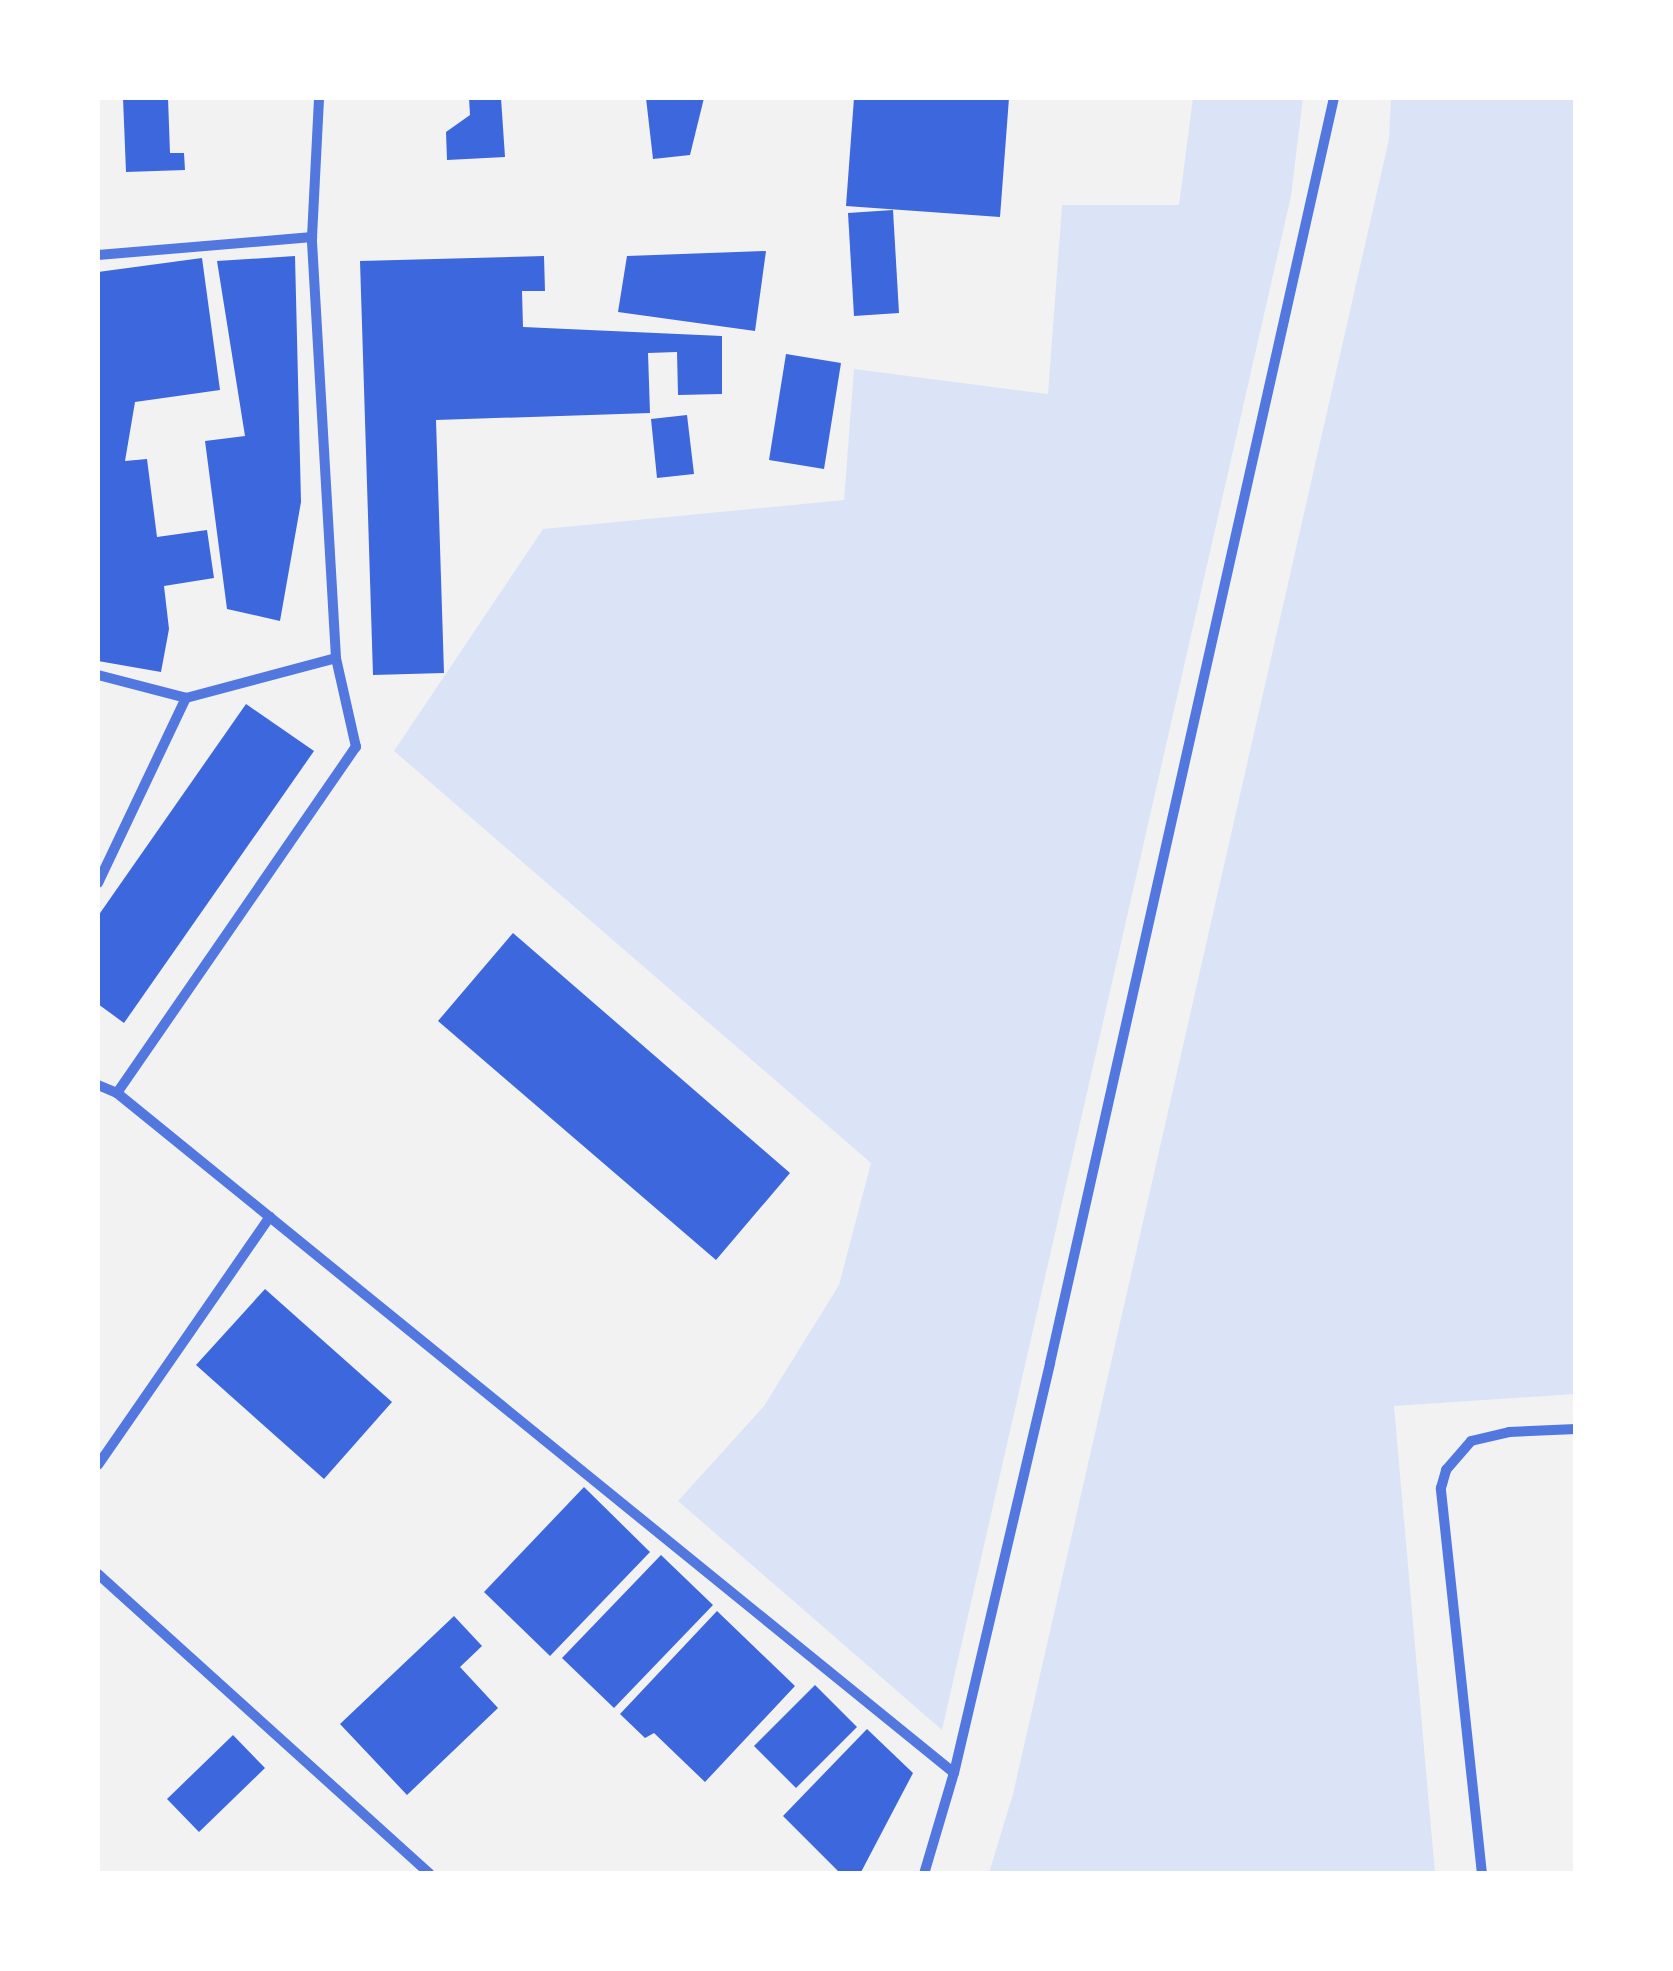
<!DOCTYPE html>
<html>
<head>
<meta charset="utf-8">
<style>
  body { margin:0 }
  #map { position:relative; width:1673px; height:1971px; overflow:hidden; background:#f2f2f2; font-family:"Noto Serif",serif }
  div>[style] { position:absolute }
  .green>* { inset:0; background:#dbe4f7 }
  .building>* { inset:0; background:#3d67dc }
  .minor>* { height:10px; margin:-5px; padding:0 5px; transform-origin:5px; border-radius:5px; background:#5277de }
  span { translate:-50% -50%; white-space:nowrap; text-align:center; line-height:1.15; -webkit-text-stroke:9px #fff; paint-order:stroke }
  .frame { position:absolute; inset:0; border:100px solid #fff; pointer-events:none }
</style>
</head>
<body>
<div id="map">
  <div class="green">
    <i style="clip-path:polygon(1193px 98px,1303px 98px,1291px 196px,942px 1730px,678px 1501px,764px 1406px,839px 1285px,871px 1163px,394px 751px,543px 529px,844px 500px,854px 369px,1048px 394px,1062px 205px,1179px 205px)"></i>
    <i style="clip-path:polygon(1391px 98px,1575px 98px,1575px 1394px,1394px 1406px,1435px 1873px,989px 1873px,1013px 1794px,1389px 139px)"></i>
  </div>
  <div class="building">
    <i style="clip-path:polygon(123px 98px,168px 98px,170px 153px,184px 153px,185px 170px,126px 172px)"></i>
    <i style="clip-path:polygon(469px 98px,501px 98px,505px 157px,447px 160px,446px 132px,470px 115px)"></i>
    <i style="clip-path:polygon(646px 98px,704px 98px,690px 155px,653px 159px)"></i>
    <i style="clip-path:polygon(854px 98px,1009px 98px,1000px 217px,846px 206px)"></i>
    <i style="clip-path:polygon(893px 210px,899px 313px,854px 316px,848px 213px)"></i>
    <i style="clip-path:polygon(766px 251px,755px 331px,618px 312px,627px 256px)"></i>
    <i style="clip-path:polygon(295px 256px,301px 502px,280px 621px,227px 609px,205px 441px,245px 436px,217px 261px)"></i>
    <i style="clip-path:polygon(544px 256px,545px 291px,522px 291px,523px 327px,722px 336px,722px 394px,678px 395px,677px 352px,648px 353px,650px 413px,436px 420px,444px 673px,373px 675px,360px 261px)"></i>
    <i style="clip-path:polygon(202px 258px,220px 390px,135px 402px,125px 461px,147px 459px,157px 537px,207px 530px,214px 578px,164px 586px,169px 629px,161px 672px,98px 661px,98px 272px)"></i>
    <i style="clip-path:polygon(786px 354px,841px 363px,824px 469px,769px 460px)"></i>
    <i style="clip-path:polygon(687px 415px,694px 474px,657px 478px,651px 419px)"></i>
    <i style="clip-path:polygon(246px 704px,314px 751px,124px 1023px,98px 1004px,98px 916px)"></i>
    <i style="clip-path:polygon(513px 933px,790px 1173px,716px 1260px,438px 1021px)"></i>
    <i style="clip-path:polygon(265px 1289px,392px 1402px,324px 1479px,196px 1365px)"></i>
    <i style="clip-path:polygon(584px 1487px,650px 1552px,550px 1656px,484px 1592px)"></i>
    <i style="clip-path:polygon(661px 1555px,713px 1605px,614px 1708px,562px 1658px)"></i>
    <i style="clip-path:polygon(717px 1611px,795px 1686px,705px 1782px,654px 1733px,645px 1738px,620px 1714px)"></i>
    <i style="clip-path:polygon(454px 1616px,482px 1646px,460px 1667px,498px 1708px,407px 1795px,340px 1724px)"></i>
    <i style="clip-path:polygon(815px 1685px,857px 1727px,796px 1788px,754px 1746px)"></i>
    <i style="clip-path:polygon(867px 1729px,913px 1773px,860px 1874px,841px 1874px,783px 1816px)"></i>
    <i style="clip-path:polygon(233px 1735px,265px 1768px,199px 1832px,167px 1799px)"></i>
  </div>
  <div class="minor">
    <i style="left:98px;top:255px;width:215px;rotate:-4.8deg"></i>
    <i style="left:98px;top:675px;width:91px;rotate:14.6deg"></i>
    <i style="left:98px;top:883px;width:205px;rotate:-64.6deg"></i>
    <i style="left:186px;top:698px;width:155px;rotate:-14.9deg"></i>
    <i style="left:336px;top:658px;width:422px;rotate:-93.3deg"></i>
    <i style="left:312px;top:237px;width:139px;rotate:-87.1deg"></i>
    <i style="left:98px;top:1085px;width:21px;rotate:23deg"></i>
    <i style="left:117px;top:1093px;width:1078px;rotate:39.09deg"></i>
    <i style="left:117px;top:1093px;width:421px;rotate:-55.4deg"></i>
    <i style="left:356px;top:747px;width:91px;rotate:-102.7deg"></i>
    <i style="left:98px;top:1465px;width:302px;rotate:-55.3deg"></i>
    <i style="left:98px;top:1574px;width:447px;rotate:42.1deg"></i>
    <i style="left:924px;top:1874px;width:105px;rotate:-73.5deg"></i>
    <i style="left:954px;top:1773px;width:421px;rotate:-76.8deg"></i>
    <i style="left:1050px;top:1363px;width:1296px;rotate:-77.35deg"></i>
    <i style="left:1482px;top:1874px;width:388px;rotate:-96.1deg"></i>
    <i style="left:1441px;top:1488px;width:19px;rotate:-74deg"></i>
    <i style="left:1446px;top:1470px;width:38px;rotate:-49deg"></i>
    <i style="left:1471px;top:1441px;width:39px;rotate:-13deg"></i>
    <i style="left:1509px;top:1432px;width:67px;rotate:-2.6deg"></i>
  </div>
  <div class="frame"></div>
</div>
</body>
</html>
